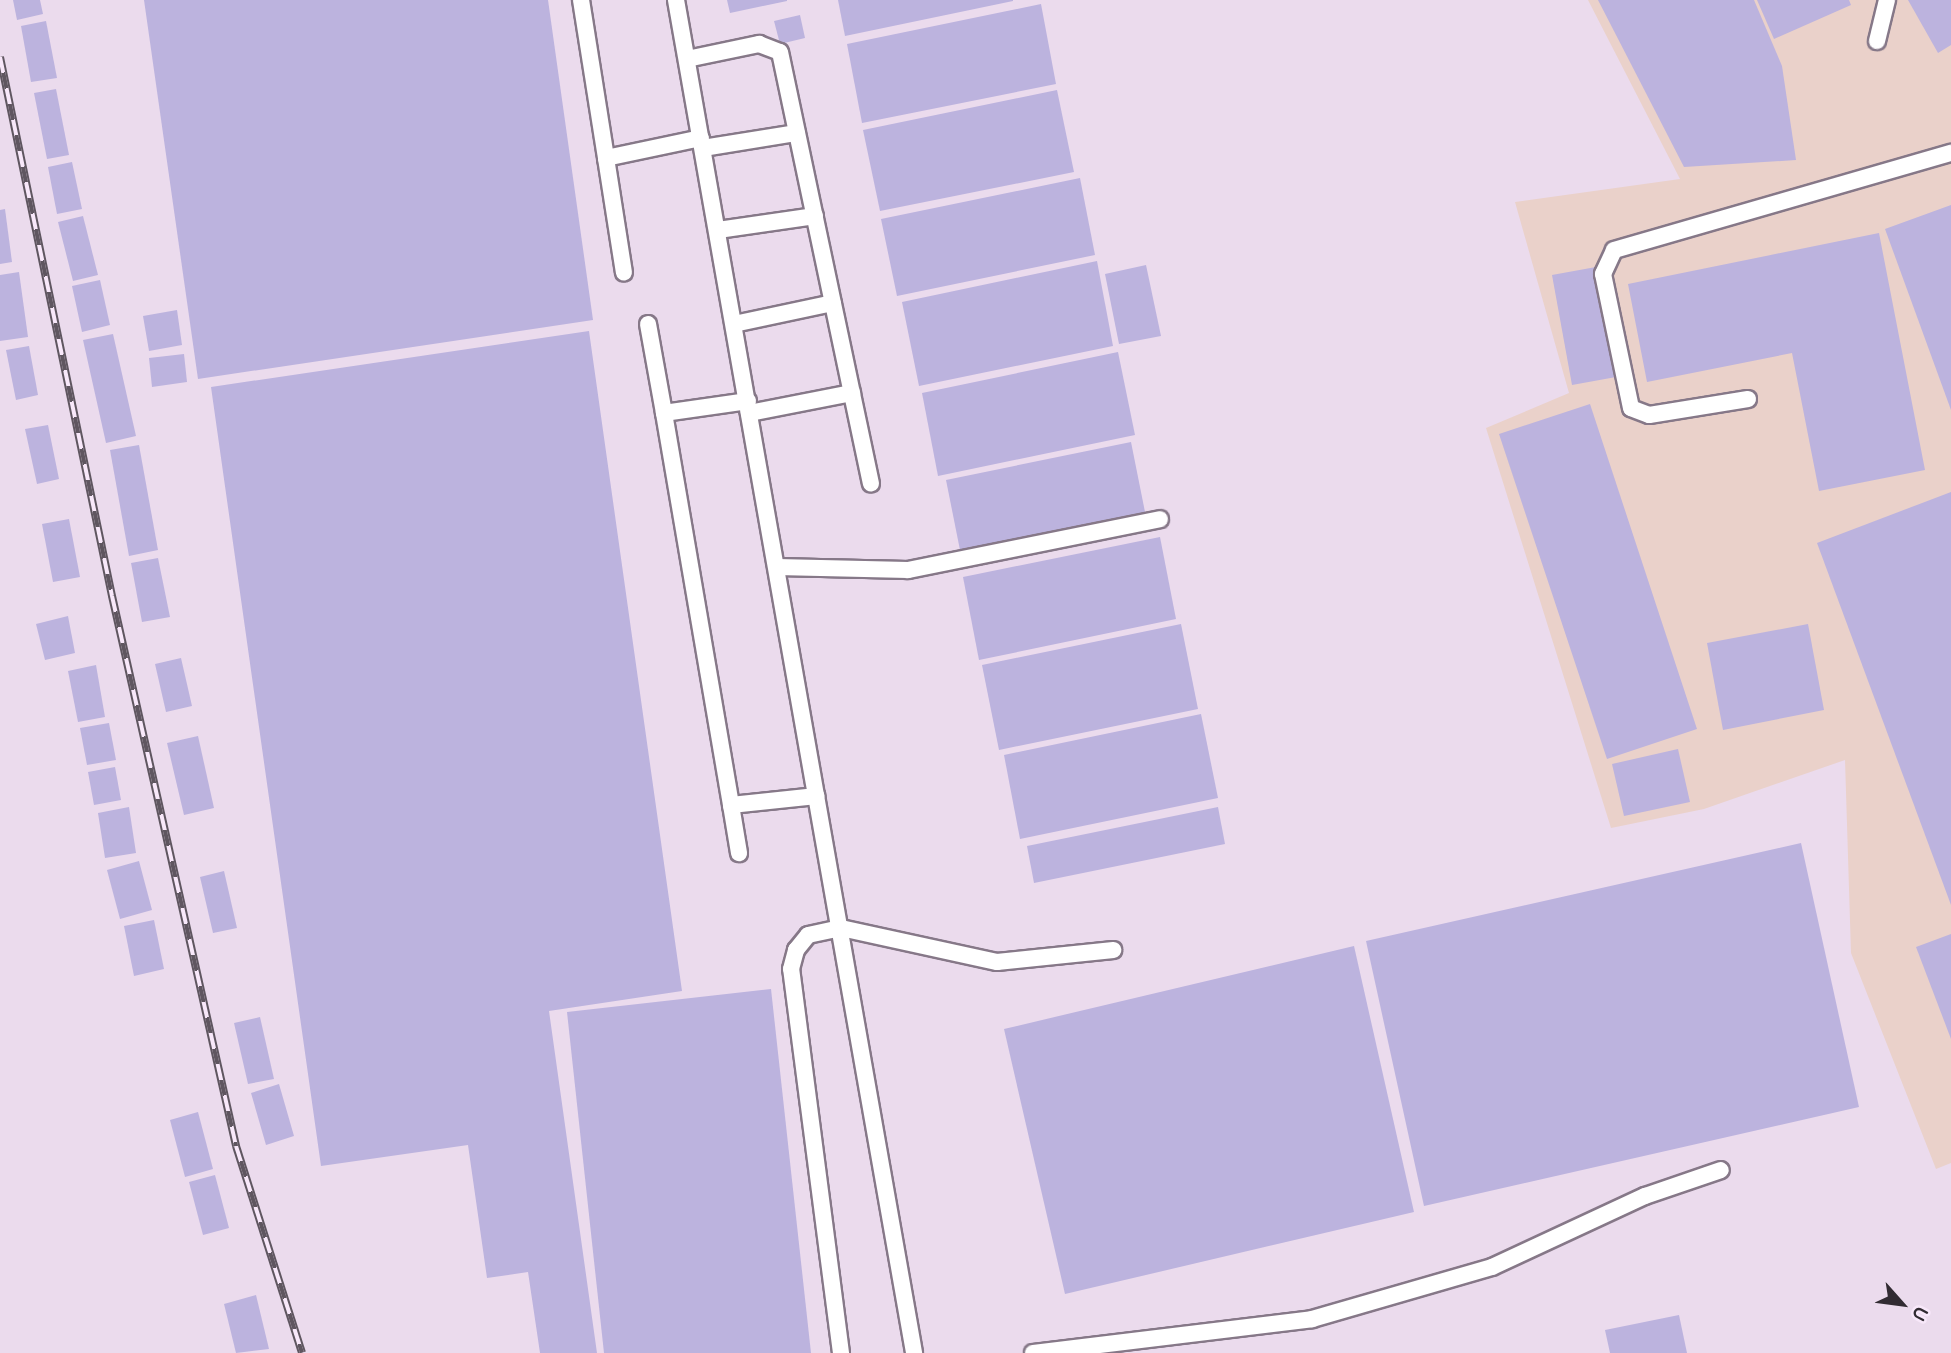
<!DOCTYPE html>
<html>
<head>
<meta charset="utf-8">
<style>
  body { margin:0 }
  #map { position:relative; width:1951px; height:1353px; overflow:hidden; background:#ebdbed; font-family:Quicksand,sans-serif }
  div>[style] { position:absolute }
  .industrial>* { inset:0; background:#ead1ca }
  .building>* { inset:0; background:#bcb3de }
  .roads { filter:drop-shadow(2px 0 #867888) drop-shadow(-2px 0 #867888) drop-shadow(0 2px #867888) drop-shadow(0 -2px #867888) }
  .lane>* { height:16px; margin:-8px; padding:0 8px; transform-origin:8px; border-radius:8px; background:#fff }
  .rail>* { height:8px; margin-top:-4px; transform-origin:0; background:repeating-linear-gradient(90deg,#f8e8fa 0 16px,#5f5660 0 32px); box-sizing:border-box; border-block:2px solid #5f5660 }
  span { translate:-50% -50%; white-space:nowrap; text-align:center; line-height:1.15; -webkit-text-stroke:7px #f8e8fa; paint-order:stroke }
  .north { position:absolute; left:1867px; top:1269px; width:70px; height:70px; -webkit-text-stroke:5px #f8e8fa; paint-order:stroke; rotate:118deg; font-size:19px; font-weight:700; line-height:28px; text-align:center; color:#312b32 }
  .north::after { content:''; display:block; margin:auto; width:24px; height:32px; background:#312b32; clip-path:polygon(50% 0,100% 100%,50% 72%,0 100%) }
</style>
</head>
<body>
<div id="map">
  <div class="industrial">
    <i style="clip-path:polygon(1588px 0,1951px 0,1951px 1163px,1936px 1169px,1851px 953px,1845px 760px,1704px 809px,1611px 828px,1486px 428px,1569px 393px,1515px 202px,1680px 179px)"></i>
  </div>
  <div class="building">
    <i style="clip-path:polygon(13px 0,40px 0,43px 14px,17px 20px)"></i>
    <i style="clip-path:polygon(144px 0,548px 0,593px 320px,198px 379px)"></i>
    <i style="clip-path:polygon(727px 0,787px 0,787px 1px,730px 13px)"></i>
    <i style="clip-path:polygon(838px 0,1013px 0,1013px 1px,845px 36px)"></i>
    <i style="clip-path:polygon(1598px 0,1754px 0,1782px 66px,1796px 160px,1684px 167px)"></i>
    <i style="clip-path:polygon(1757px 0,1849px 0,1851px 5px,1774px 39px)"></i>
    <i style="clip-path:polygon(1908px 0,1951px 0,1951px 45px,1938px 53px)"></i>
    <i style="clip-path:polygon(1041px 4px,1056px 84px,862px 123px,847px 44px)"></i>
    <i style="clip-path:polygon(800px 15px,805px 38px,780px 44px,774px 21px)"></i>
    <i style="clip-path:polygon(46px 21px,57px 78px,31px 82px,21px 26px)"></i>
    <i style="clip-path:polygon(56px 89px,69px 155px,47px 159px,34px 93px)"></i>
    <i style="clip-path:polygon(1057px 90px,1074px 172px,880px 211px,863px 130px)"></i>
    <i style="clip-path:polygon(72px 162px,82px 209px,57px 214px,48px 167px)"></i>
    <i style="clip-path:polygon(1080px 178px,1095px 255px,897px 296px,881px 219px)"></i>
    <i style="clip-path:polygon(1951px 205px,1951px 410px,1885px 229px)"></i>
    <i style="clip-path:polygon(5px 209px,12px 262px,0 264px,0 210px)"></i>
    <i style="clip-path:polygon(83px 216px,98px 275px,73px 281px,58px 222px)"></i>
    <i style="clip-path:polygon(1879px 233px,1925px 470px,1819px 491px,1792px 353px,1647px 382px,1628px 284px)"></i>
    <i style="clip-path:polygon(1097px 261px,1113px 346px,919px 386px,902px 302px)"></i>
    <i style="clip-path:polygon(1146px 265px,1161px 336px,1119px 344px,1105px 274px)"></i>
    <i style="clip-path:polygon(1596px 267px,1616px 377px,1572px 385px,1552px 275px)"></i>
    <i style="clip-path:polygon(19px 272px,28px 337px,0 341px,0 275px)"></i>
    <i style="clip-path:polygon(100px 280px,110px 325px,82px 332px,72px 286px)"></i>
    <i style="clip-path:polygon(177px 310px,182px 345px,149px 351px,143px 316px)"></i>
    <i style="clip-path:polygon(589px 331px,682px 991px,549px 1011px,597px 1353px,540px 1353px,528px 1272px,487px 1278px,468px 1145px,321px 1166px,211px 387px)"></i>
    <i style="clip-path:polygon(113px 334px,136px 436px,106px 443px,83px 340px)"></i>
    <i style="clip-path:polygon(29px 346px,38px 395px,16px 400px,6px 350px)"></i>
    <i style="clip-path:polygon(1118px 352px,1135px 435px,938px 476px,922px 393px)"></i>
    <i style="clip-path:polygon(184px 354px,187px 382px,152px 387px,149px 358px)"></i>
    <i style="clip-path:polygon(1590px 404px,1697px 729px,1607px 759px,1499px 434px)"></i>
    <i style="clip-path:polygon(48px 425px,59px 479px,37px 484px,25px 429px)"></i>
    <i style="clip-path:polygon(1131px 442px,1145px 512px,960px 550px,946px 480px)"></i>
    <i style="clip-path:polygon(139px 445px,158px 550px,129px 556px,110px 450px)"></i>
    <i style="clip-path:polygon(1951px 492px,1951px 905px,1817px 543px)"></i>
    <i style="clip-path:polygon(69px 519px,80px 577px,53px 582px,42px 524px)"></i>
    <i style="clip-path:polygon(1160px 537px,1176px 619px,979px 660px,963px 577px)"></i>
    <i style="clip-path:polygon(158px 558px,170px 617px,142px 622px,131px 563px)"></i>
    <i style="clip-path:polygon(68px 616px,75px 653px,45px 660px,36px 624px)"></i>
    <i style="clip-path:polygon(1181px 624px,1198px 709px,999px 750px,982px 665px)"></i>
    <i style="clip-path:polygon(1808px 624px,1824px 710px,1723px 730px,1707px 643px)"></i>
    <i style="clip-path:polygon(181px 658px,192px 706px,166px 712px,155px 664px)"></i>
    <i style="clip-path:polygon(96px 665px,105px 717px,78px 722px,68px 671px)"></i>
    <i style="clip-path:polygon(1201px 714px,1218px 798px,1020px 839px,1004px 755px)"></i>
    <i style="clip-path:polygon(109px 723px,116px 760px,87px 765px,80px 728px)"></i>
    <i style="clip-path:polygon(198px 736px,214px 808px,184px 815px,167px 743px)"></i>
    <i style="clip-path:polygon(1678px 749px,1690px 802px,1624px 816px,1612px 764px)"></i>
    <i style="clip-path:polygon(115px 767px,121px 800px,94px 805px,88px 772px)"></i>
    <i style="clip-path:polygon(129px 807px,136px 853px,105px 858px,98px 813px)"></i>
    <i style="clip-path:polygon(1218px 807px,1225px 844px,1034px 883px,1027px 846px)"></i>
    <i style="clip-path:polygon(1801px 843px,1859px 1107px,1424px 1206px,1366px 941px)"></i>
    <i style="clip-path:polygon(139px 861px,152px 910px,120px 919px,107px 870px)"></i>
    <i style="clip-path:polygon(224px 871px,237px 928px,213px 933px,200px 877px)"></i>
    <i style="clip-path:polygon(154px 920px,164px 969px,134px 976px,124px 926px)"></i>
    <i style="clip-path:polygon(1951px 934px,1951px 1039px,1916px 947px)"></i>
    <i style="clip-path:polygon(1354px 946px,1414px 1212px,1065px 1294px,1004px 1029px)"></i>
    <i style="clip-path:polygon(771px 989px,811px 1353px,604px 1353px,567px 1012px)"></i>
    <i style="clip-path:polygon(260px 1017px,274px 1079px,248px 1084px,234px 1023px)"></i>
    <i style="clip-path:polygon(279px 1084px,294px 1136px,266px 1145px,251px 1093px)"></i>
    <i style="clip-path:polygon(198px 1112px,213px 1169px,185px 1177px,170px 1120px)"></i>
    <i style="clip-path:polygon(215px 1175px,229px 1228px,203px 1235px,189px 1182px)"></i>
    <i style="clip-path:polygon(256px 1295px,269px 1349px,236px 1353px,224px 1304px)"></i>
    <i style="clip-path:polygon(1679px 1315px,1687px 1353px,1610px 1353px,1605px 1330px)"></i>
  </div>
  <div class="roads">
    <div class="lane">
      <i style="left:581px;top:0;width:160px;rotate:81deg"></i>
      <i style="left:606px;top:158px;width:97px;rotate:-11.9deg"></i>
      <i style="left:676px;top:0;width:1374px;rotate:80.02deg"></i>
      <i style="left:1877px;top:41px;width:42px;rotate:-76.3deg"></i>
      <i style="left:687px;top:59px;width:74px;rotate:-11.8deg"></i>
      <i style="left:759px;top:44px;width:22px;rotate:21deg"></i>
      <i style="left:780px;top:52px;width:441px;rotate:78.1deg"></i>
      <i style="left:703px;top:148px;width:95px;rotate:-9.1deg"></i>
      <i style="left:606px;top:158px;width:116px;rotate:81.1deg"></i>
      <i style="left:718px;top:230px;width:98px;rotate:-8.2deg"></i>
      <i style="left:648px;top:324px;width:90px;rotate:79.8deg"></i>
      <i style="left:734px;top:324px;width:101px;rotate:-12deg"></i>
      <i style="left:1748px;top:399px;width:100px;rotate:170.8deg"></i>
      <i style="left:1649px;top:415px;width:19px;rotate:-159deg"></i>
      <i style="left:1631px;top:408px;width:137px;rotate:-101.8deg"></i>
      <i style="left:1603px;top:274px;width:26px;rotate:-65deg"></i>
      <i style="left:1614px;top:250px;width:351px;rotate:-16.1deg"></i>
      <i style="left:748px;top:401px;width:85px;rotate:171.9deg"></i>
      <i style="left:664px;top:413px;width:398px;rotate:80.3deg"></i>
      <i style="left:731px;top:805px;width:86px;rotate:-6deg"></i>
      <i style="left:749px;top:413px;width:105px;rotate:-11deg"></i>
      <i style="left:777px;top:567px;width:131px;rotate:1.3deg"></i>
      <i style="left:908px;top:570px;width:257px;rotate:-11.4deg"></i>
      <i style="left:731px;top:805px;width:49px;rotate:80.5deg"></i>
      <i style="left:841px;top:1353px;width:387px;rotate:-97.4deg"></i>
      <i style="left:791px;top:969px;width:20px;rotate:-75deg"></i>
      <i style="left:796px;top:950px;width:19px;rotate:-51deg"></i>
      <i style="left:808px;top:935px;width:34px;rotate:-12deg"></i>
      <i style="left:841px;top:928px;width:160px;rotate:12.3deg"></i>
      <i style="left:997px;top:962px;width:117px;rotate:-5.9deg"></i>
      <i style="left:1033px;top:1353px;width:281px;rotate:-6.9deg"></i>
      <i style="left:1312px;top:1319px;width:187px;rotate:-16.1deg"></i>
      <i style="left:1492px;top:1267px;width:169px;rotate:-24.9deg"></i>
      <i style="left:1645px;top:1196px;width:80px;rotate:-18.9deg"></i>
    </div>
  </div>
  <div class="rail">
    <i style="left:0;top:57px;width:551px;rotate:78.26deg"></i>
    <i style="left:112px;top:596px;width:564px;rotate:77.29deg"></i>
    <i style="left:236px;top:1146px;width:217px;rotate:72.3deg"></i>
  </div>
  <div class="north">U</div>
</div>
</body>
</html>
